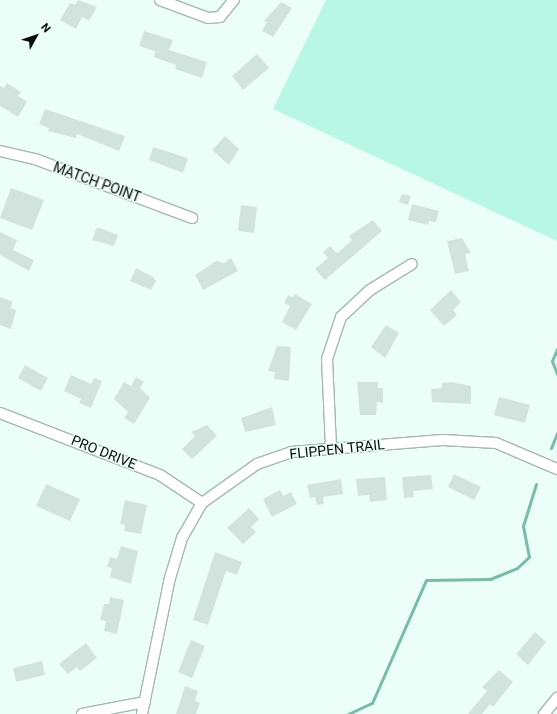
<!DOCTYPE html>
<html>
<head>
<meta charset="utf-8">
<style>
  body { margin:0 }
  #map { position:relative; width:557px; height:714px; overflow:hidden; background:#ecfef8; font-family:Roboto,sans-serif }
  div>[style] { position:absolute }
  .green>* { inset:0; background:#b7f7e4 }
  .stream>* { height:3px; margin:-1.5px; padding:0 1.5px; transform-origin:1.5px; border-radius:1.5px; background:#78bca9 }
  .building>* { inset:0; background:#d2e3de }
  .roads { filter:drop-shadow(1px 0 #a6b7b2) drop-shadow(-1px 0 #a6b7b2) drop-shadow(0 1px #a6b7b2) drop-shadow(0 -1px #a6b7b2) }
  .street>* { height:10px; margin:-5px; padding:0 5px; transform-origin:5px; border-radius:5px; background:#fff }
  span { translate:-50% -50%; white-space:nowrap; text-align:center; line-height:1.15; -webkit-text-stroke:3px #ecfef8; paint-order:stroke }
  .street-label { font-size:14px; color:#080e0c }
  .north { position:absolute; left:16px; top:16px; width:40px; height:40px; -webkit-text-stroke:3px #ecfef8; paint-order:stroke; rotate:50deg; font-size:11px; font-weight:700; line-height:16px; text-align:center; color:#080e0c }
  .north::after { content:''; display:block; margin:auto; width:14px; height:18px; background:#080e0c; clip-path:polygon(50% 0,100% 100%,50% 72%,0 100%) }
</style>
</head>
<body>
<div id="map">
  <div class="green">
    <i style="clip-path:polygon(326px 0,557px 0,557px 241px,273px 109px)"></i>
  </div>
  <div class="stream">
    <i style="left:557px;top:349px;width:13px;rotate:113deg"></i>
    <i style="left:552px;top:361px;width:14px;rotate:69deg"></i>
    <i style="left:551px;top:448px;width:16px;rotate:-68deg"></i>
    <i style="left:348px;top:714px;width:26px;rotate:-25deg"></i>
    <i style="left:372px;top:703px;width:134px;rotate:-66.3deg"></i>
    <i style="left:426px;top:580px;width:64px;rotate:-0.9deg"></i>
    <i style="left:490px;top:579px;width:29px;rotate:-22deg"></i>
    <i style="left:517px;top:568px;width:16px;rotate:-43deg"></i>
    <i style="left:529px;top:557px;width:32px;rotate:-101deg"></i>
    <i style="left:523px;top:526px;width:44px;rotate:-72.8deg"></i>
  </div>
  <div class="building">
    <i style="clip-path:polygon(78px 0,97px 7px,89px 21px,82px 17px,76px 29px,60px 20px,70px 3px,75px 5px)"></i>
    <i style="clip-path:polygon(281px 2px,292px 8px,273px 37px,262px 31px,267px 22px,264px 21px)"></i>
    <i style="clip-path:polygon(144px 31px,173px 40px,169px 50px,207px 62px,202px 78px,175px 69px,176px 65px,154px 57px,155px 51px,139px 46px)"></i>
    <i style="clip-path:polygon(257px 54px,269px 68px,243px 90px,232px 76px)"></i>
    <i style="clip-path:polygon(7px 83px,21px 92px,18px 96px,27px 102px,18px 117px,0 106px,0 86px,4px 88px)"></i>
    <i style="clip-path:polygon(45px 109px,125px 136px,119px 151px,77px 134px,76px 138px,48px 131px,49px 128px,39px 124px)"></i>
    <i style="clip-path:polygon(225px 136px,239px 149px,229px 165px,212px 150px)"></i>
    <i style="clip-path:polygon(153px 147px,188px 158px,183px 173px,149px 160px)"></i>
    <i style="clip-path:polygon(11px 188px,44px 200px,32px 230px,0 218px)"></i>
    <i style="clip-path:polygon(402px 194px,411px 196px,408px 205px,399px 202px)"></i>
    <i style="clip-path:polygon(412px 204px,439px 211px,436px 222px,429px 221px,428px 225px,408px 220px)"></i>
    <i style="clip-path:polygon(241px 205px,257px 207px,254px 233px,238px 231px)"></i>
    <i style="clip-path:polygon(373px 220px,382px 231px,325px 280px,315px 269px,328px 258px,323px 252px,330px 246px,336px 253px,339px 252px,352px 240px,349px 236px)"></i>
    <i style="clip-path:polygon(97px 227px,118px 235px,114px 246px,92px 240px)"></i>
    <i style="clip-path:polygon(0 232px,17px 240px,13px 250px,34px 260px,29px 271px,0 255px)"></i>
    <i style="clip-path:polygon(462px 238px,471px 253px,465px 254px,469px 271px,455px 274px,447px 241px)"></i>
    <i style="clip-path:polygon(231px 258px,238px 271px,203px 290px,195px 275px,216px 261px,224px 263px)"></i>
    <i style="clip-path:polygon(136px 268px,153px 277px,156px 281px,151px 290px,130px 281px)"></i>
    <i style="clip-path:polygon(451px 290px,461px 302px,453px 310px,457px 315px,444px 326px,430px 310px)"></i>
    <i style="clip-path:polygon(295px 294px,312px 304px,296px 330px,282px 322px,290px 306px,284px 303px,288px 295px,293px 297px)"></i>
    <i style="clip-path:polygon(0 297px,13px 302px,10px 308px,16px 310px,11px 329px,0 325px)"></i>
    <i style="clip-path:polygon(386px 325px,399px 333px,385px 358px,371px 347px)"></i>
    <i style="clip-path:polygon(277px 346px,291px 347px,289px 381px,274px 379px,275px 372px,268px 371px)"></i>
    <i style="clip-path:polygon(25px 365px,48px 378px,41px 391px,18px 378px)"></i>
    <i style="clip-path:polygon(71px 375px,91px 384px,94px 378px,102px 381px,91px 408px,79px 403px,81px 399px,64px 391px)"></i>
    <i style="clip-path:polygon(136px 377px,144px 382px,140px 388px,150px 398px,134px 424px,124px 418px,128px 412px,114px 399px,124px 382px,131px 386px)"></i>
    <i style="clip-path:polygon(357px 382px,378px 382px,378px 388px,383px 388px,383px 403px,377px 402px,376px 415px,360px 415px)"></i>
    <i style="clip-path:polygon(452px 382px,471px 386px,471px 404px,432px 402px,431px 389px,442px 388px,442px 383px)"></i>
    <i style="clip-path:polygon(499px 397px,530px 405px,525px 423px,494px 415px)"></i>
    <i style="clip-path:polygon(272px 407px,276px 425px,245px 432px,241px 418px)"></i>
    <i style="clip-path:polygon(207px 425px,217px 436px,192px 459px,182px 449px,195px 436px,191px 432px)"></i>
    <i style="clip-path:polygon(454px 474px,481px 487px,474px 500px,448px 487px)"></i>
    <i style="clip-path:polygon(431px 475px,433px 489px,413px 491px,414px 497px,404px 498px,402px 477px)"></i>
    <i style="clip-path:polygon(385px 477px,387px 500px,370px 502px,369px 495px,358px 496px,356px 479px)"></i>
    <i style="clip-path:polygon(341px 479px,343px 494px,323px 497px,324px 504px,317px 505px,315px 497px,310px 498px,307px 485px)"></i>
    <i style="clip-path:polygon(46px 484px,80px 499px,70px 521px,36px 506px)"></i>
    <i style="clip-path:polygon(280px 490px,283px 496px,291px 492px,297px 504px,272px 517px,263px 499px)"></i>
    <i style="clip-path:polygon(125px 500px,147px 505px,141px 534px,124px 531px,125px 525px,120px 524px)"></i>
    <i style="clip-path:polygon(249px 508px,259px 519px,251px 527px,256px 532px,243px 544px,227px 528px)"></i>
    <i style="clip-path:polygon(121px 546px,138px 551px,131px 584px,110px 577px,112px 568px,107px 567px,110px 557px,117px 559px)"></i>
    <i style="clip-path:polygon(215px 552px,242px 562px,237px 575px,226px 571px,208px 625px,193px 620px)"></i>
    <i style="clip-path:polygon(110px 597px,124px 600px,117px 634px,104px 631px,106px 621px,100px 620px,104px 604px,109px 604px)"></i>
    <i style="clip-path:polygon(535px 632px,546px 642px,528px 665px,516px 654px)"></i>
    <i style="clip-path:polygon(191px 640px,205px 646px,192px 678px,178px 672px)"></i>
    <i style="clip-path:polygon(86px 643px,97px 658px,80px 671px,77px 667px,68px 674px,59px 664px)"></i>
    <i style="clip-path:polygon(42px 661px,45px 675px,16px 682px,13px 668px)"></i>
    <i style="clip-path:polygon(499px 670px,513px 682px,493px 707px,490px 704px,482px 714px,468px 714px,487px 691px,482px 687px)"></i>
    <i style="clip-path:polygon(185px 686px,198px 691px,195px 701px,200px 703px,196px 714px,176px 714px)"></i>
  </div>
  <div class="roads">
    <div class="street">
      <i style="left:160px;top:0;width:51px;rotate:20.6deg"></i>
      <i style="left:208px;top:18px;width:12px;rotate:-5deg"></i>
      <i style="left:220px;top:17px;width:22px;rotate:-51deg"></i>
      <i style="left:0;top:151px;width:36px;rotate:13deg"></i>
      <i style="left:35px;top:159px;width:168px;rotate:20.6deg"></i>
      <i style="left:0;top:413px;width:172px;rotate:21.2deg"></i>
      <i style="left:160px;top:475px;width:50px;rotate:33.7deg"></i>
      <i style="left:331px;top:447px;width:88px;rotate:-92.6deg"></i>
      <i style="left:327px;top:359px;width:44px;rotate:-71.6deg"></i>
      <i style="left:341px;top:317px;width:40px;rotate:-43deg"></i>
      <i style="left:370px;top:290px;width:49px;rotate:-31.8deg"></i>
      <i style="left:82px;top:714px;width:64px;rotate:-10.8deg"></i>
      <i style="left:142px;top:714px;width:139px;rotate:-78.4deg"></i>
      <i style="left:170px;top:578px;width:42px;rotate:-73.3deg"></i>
      <i style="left:182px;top:538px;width:40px;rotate:-60.3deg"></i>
      <i style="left:202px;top:503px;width:67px;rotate:-35.3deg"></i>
      <i style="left:257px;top:464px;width:36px;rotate:-19deg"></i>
      <i style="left:291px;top:452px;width:152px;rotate:-4.5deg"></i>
      <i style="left:443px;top:440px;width:53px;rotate:3.2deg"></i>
      <i style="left:496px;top:443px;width:66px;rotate:23.1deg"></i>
      <i style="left:544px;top:714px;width:21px;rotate:-51deg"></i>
    </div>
  </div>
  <div class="street-label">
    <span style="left:97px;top:182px;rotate:20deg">MATCH POINT</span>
    <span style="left:337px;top:449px;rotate:-6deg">FLIPPEN TRAIL</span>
    <span style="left:104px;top:452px;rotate:22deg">PRO DRIVE</span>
  </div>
  <div class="north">N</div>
</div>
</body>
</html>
